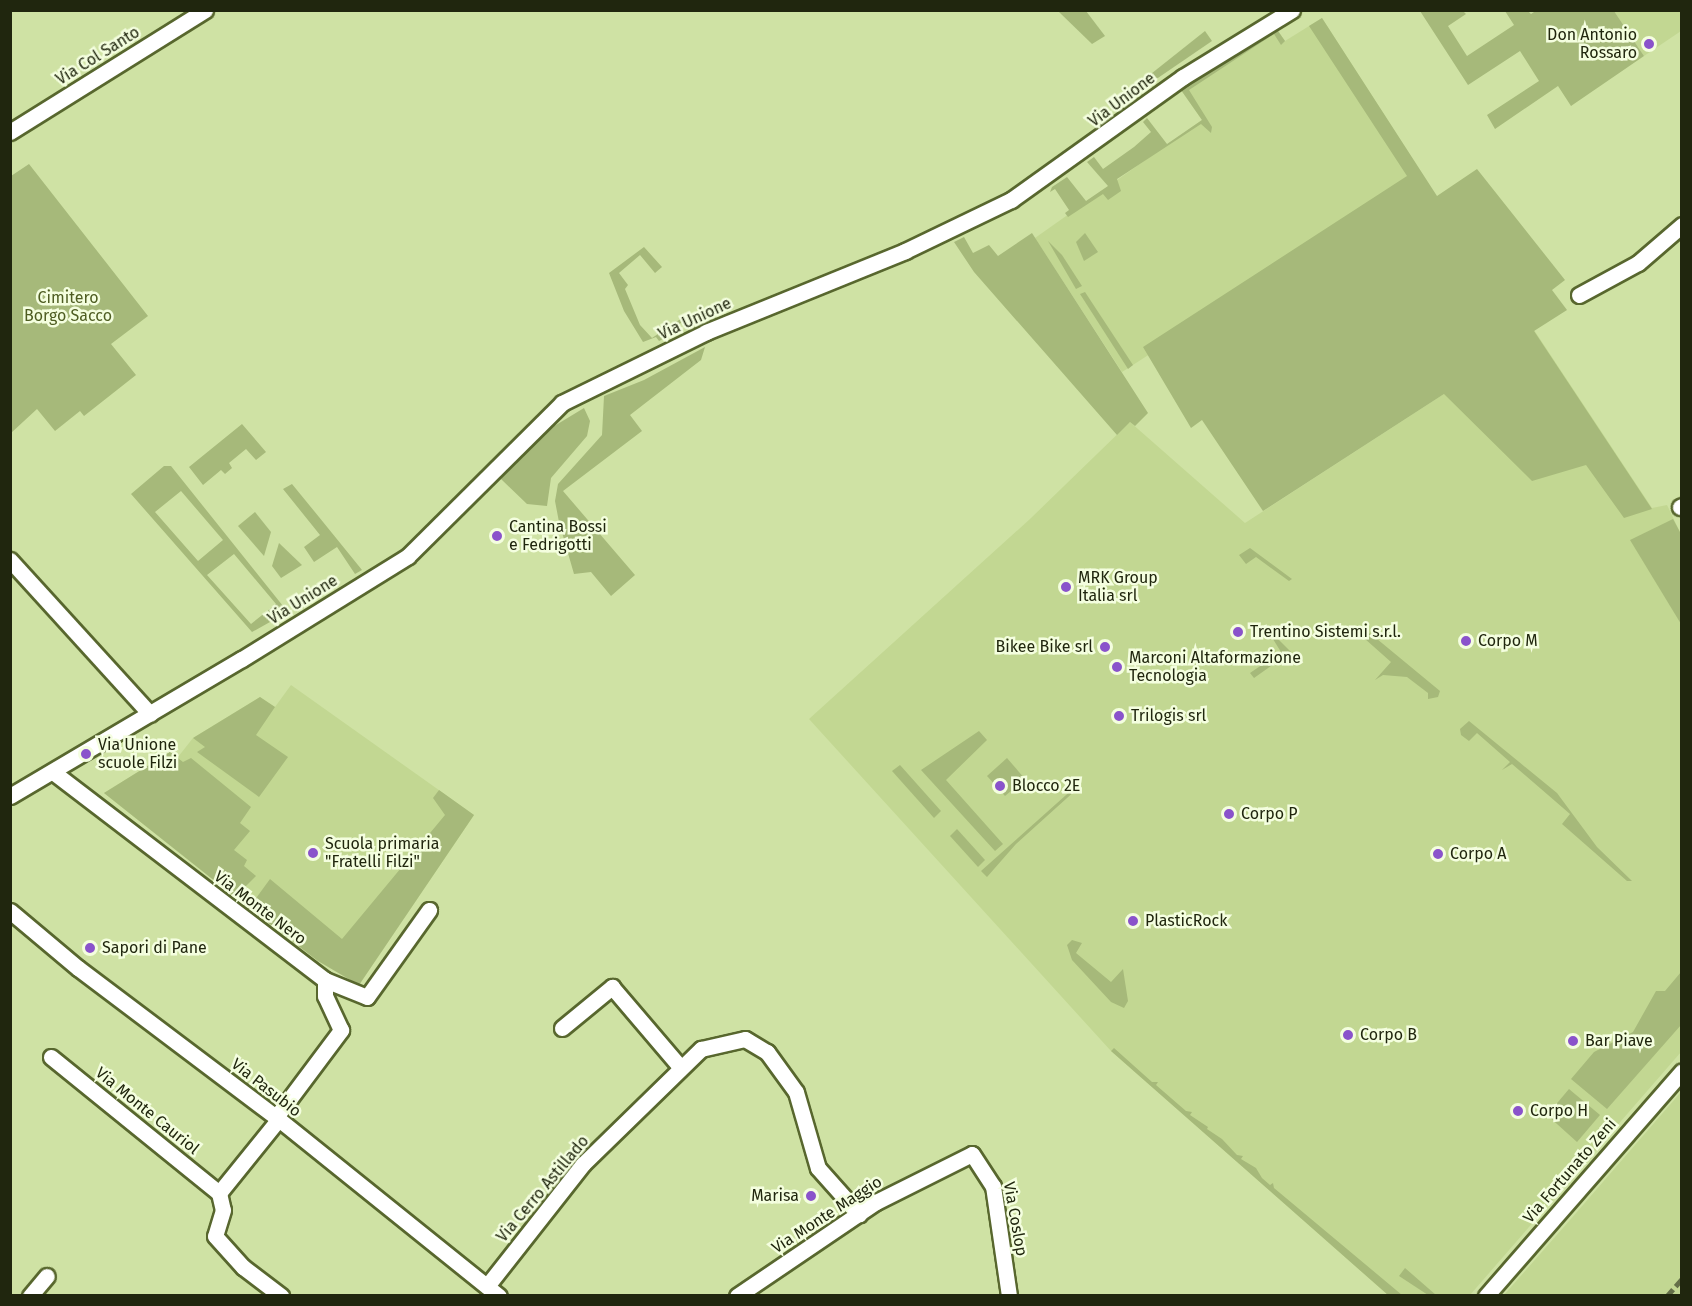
<!DOCTYPE html>
<html>
<head>
<meta charset="utf-8">
<style>
  body { margin:0 }
  #map { position:relative; width:1692px; height:1306px; overflow:hidden; background:#cfe2a4; font-family:"Fira Sans",sans-serif }
  div>[style] { position:absolute }
  .built>* { inset:0; background:#c2d792 }
  .green>* { inset:0; background:#a6b97a }
  .roads { filter:drop-shadow(2px 0 #58672e) drop-shadow(-2px 0 #58672e) drop-shadow(0 2px #58672e) drop-shadow(0 -2px #58672e) }
  .minor>* { height:15px; margin:-7.5px; padding:0 7.5px; transform-origin:7.5px; border-radius:7.5px; background:#fff }
  .rail>* { height:4.5px; margin-top:-2.25px; transform-origin:0; background:repeating-linear-gradient(90deg,#646f48 0 9px,transparent 0 13.5px) }
  .dots>* { width:16px; height:16px; translate:-50% -50%; box-sizing:border-box; border:3px solid #f4fedf; border-radius:50% }
  span { translate:-50% -50%; white-space:nowrap; text-align:center; line-height:1.15; -webkit-text-stroke:5px #f4fedf; paint-order:stroke }
  .poi-label { font-size:16px; color:#20260e }
  .right { translate:-100% -50%; text-align:right }
  .left { translate:0 -50%; text-align:left }
  .street-label { font-size:16px; color:#20260e }
  .park-label { font-size:16px; color:#4e5d22 }
  .frame { position:absolute; inset:0; border:12px solid #20260e; pointer-events:none }
</style>
</head>
<body>
<div id="map">
  <div class="built">
    <i style="clip-path:polygon(1614px 11px,1681px 11px,1681px 31px,1644px 56px)"></i>
    <i style="clip-path:polygon(1322px 18px,1424px 177px,1122px 372px,1035px 238px,1202px 120px,1181px 90px,1278px 31px,1285px 41px)"></i>
    <i style="clip-path:polygon(1534px 330px,1652px 508px,1667px 505px,1681px 534px,1681px 1052px,1470px 1295px,1388px 1295px,1111px 1051px,809px 719px,1030px 519px,1130px 422px,1245px 523px,1444px 394px)"></i>
    <i style="clip-path:polygon(291px 685px,474px 815px,359px 985px,318px 961px,249px 908px,253px 901px,242px 891px,235px 897px,104px 793px,170px 752px,178px 757px,193px 738px,260px 697px,275px 707px)"></i>
    <i style="clip-path:polygon(1681px 1092px,1681px 1295px,1504px 1295px,1570px 1220px)"></i>
  </div>
  <div class="green">
    <i style="clip-path:polygon(1537px 10px,1614px 11px,1644px 56px,1571px 106px,1558px 86px,1495px 129px,1487px 115px,1539px 81px,1520px 51px,1468px 85px,1420px 11px,1463px 11px,1466px 14px,1448px 26px,1467px 56px,1514px 25px,1505px 11px,1528px 11px,1531px 14px)"></i>
    <i style="clip-path:polygon(1058px 11px,1086px 11px,1105px 36px,1092px 44px)"></i>
    <i style="clip-path:polygon(1322px 18px,1437px 196px,1477px 169px,1565px 280px,1552px 290px,1567px 310px,1534px 331px,1652px 509px,1624px 518px,1586px 465px,1532px 481px,1444px 394px,1263px 511px,1202px 420px,1191px 428px,1143px 347px,1407px 176px,1309px 26px)"></i>
    <i style="clip-path:polygon(1205px 31px,1212px 41px,1152px 82px,1137px 85px)"></i>
    <i style="clip-path:polygon(1278px 31px,1285px 41px,1281px 45px,1274px 34px,1189px 90px,1212px 127px,1211px 133px,1201px 124px,1117px 179px,1121px 191px,1108px 200px,1103px 194px,1068px 217px,1065px 213px,1069px 210px,1055px 189px,1050px 192px,1052px 187px,1067px 177px,1086px 201px,1108px 186px,1087px 162px,1094px 157px,1103px 169px,1134px 147px,1151px 132px,1143px 122px,1147px 118px,1167px 144px,1202px 120px,1181px 90px)"></i>
    <i style="clip-path:polygon(29px 164px,148px 316px,111px 344px,136px 375px,84px 416px,80px 411px,55px 431px,37px 409px,11px 433px,11px 176px)"></i>
    <i style="clip-path:polygon(1032px 233px,1148px 413px,1135px 426px,1130px 422px,1117px 435px,974px 272px,954px 242px,964px 237px,973px 253px,989px 245px,998px 256px)"></i>
    <i style="clip-path:polygon(1085px 233px,1098px 252px,1084px 261px,1076px 242px)"></i>
    <i style="clip-path:polygon(1048px 241px,1062px 255px,1082px 286px,1076px 289px)"></i>
    <i style="clip-path:polygon(644px 247px,662px 267px,655px 273px,640px 255px,619px 273px,628px 285px,625px 289px,640px 325px,652px 338px,685px 316px,687px 319px,675px 327px,678px 332px,659px 341px,656px 337px,643px 342px,624px 311px,609px 273px)"></i>
    <i style="clip-path:polygon(1085px 292px,1133px 365px,1128px 369px,1080px 294px)"></i>
    <i style="clip-path:polygon(705px 347px,701px 360px,630px 415px,642px 431px,563px 491px,635px 575px,611px 596px,591px 572px,574px 574px,559px 522px,555px 501px,558px 484px,602px 435px,604px 396px,644px 380px)"></i>
    <i style="clip-path:polygon(584px 408px,590px 421px,587px 436px,551px 478px,547px 506px,527px 504px,501px 479px,551px 428px)"></i>
    <i style="clip-path:polygon(242px 424px,266px 452px,256px 460px,246px 449px,229px 463px,232px 468px,225px 474px,221px 470px,203px 485px,189px 467px)"></i>
    <i style="clip-path:polygon(evenodd,164px 466px,171px 466px,283px 606px,267px 615px,270px 622px,252px 632px,131px 494px,164px 466px,181px 491px,223px 540px,198px 561px,155px 512px,181px 491px,164px 466px,234px 554px,276px 604px,251px 624px,207px 575px,234px 554px)"></i>
    <i style="clip-path:polygon(292px 484px,319px 517px,362px 570px,355px 574px,337px 547px,314px 562px,304px 547px,320px 535px,283px 489px)"></i>
    <i style="clip-path:polygon(255px 512px,271px 532px,264px 556px,238px 526px)"></i>
    <i style="clip-path:polygon(1673px 519px,1681px 534px,1681px 624px,1630px 540px)"></i>
    <i style="clip-path:polygon(279px 543px,302px 565px,281px 578px,272px 566px)"></i>
    <i style="clip-path:polygon(1250px 548px,1292px 579px,1289px 581px,1256px 557px,1246px 564px,1239px 555px)"></i>
    <i style="clip-path:polygon(1265px 626px,1291px 652px,1254px 678px,1250px 673px,1281px 652px)"></i>
    <i style="clip-path:polygon(1351px 627px,1371px 634px,1440px 691px,1438px 697px,1428px 699px,1428px 693px,1407px 677px,1383px 675px,1375px 680px,1391px 662px,1356px 631px,1348px 639px,1346px 630px)"></i>
    <i style="clip-path:polygon(260px 697px,275px 707px,256px 735px,288px 757px,259px 797px,197px 752px,205px 747px,193px 738px)"></i>
    <i style="clip-path:polygon(1469px 721px,1557px 793px,1597px 847px,1632px 881px,1627px 881px,1562px 824px,1570px 814px,1512px 764px,1502px 770px,1510px 762px,1477px 733px,1469px 741px,1461px 735px,1460px 729px)"></i>
    <i style="clip-path:polygon(979px 731px,987px 740px,946px 780px,1003px 844px,995px 851px,921px 770px)"></i>
    <i style="clip-path:polygon(170px 752px,183px 762px,191px 758px,251px 807px,240px 823px,250px 831px,234px 850px,247px 860px,244px 866px,256px 876px,235px 897px,104px 793px)"></i>
    <i style="clip-path:polygon(1007px 758px,1025px 779px,1005px 796px,987px 776px)"></i>
    <i style="clip-path:polygon(900px 765px,941px 811px,934px 818px,892px 771px)"></i>
    <i style="clip-path:polygon(1075px 787px,1077px 789px,1016px 844px,987px 877px,981px 871px)"></i>
    <i style="clip-path:polygon(439px 790px,474px 815px,359px 985px,318px 961px,249px 908px,270px 879px,342px 939px,445px 815px,433px 798px)"></i>
    <i style="clip-path:polygon(957px 829px,985px 860px,978px 867px,950px 836px)"></i>
    <i style="clip-path:polygon(1072px 940px,1082px 943px,1076px 953px,1111px 982px,1123px 969px,1128px 1001px,1124px 1008px,1111px 1002px,1072px 960px,1067px 945px)"></i>
    <i style="clip-path:polygon(1681px 972px,1681px 1025px,1607px 1109px,1571px 1079px,1594px 1052px,1633px 1032px,1656px 991px,1665px 991px)"></i>
    <i style="clip-path:polygon(1114px 1048px,1152px 1082px,1158px 1082px,1156px 1085px,1186px 1111px,1192px 1112px,1190px 1115px,1208px 1127px,1207px 1129px,1222px 1139px,1237px 1155px,1243px 1156px,1241px 1159px,1256px 1168px,1262px 1178px,1270px 1185px,1273px 1183px,1274px 1188px,1402px 1295px,1388px 1295px,1111px 1051px)"></i>
    <i style="clip-path:polygon(1569px 1089px,1600px 1115px,1577px 1142px,1547px 1115px)"></i>
    <i style="clip-path:polygon(1405px 1268px,1436px 1295px,1428px 1295px,1399px 1276px)"></i>
  </div>
  <div class="roads">
    <div class="minor">
      <i style="left:10px;top:132px;width:230px;rotate:-32deg"></i>
      <i style="left:1579px;top:295px;width:67px;rotate:-28.5deg"></i>
      <i style="left:1638px;top:263px;width:58px;rotate:-40.8deg"></i>
      <i style="left:1680px;top:507px;width:2px;rotate:-27deg"></i>
      <i style="left:10px;top:560px;width:208px;rotate:47.7deg"></i>
      <i style="left:53px;top:772px;width:342px;rotate:37.4deg"></i>
      <i style="left:325px;top:980px;width:45px;rotate:22deg"></i>
      <i style="left:367px;top:997px;width:107px;rotate:-54.5deg"></i>
      <i style="left:10px;top:796px;width:269px;rotate:-30.6deg"></i>
      <i style="left:242px;top:659px;width:195px;rotate:-31.8deg"></i>
      <i style="left:408px;top:556px;width:217px;rotate:-44.8deg"></i>
      <i style="left:562px;top:403px;width:161px;rotate:-26.2deg"></i>
      <i style="left:706px;top:332px;width:215px;rotate:-22.1deg"></i>
      <i style="left:905px;top:251px;width:118px;rotate:-25.7deg"></i>
      <i style="left:1011px;top:200px;width:211px;rotate:-35.6deg"></i>
      <i style="left:1183px;top:77px;width:128px;rotate:-31.6deg"></i>
      <i style="left:10px;top:911px;width:89px;rotate:40deg"></i>
      <i style="left:78px;top:968px;width:248px;rotate:37deg"></i>
      <i style="left:276px;top:1117px;width:286px;rotate:38.8deg"></i>
      <i style="left:562px;top:1028px;width:65px;rotate:-39.4deg"></i>
      <i style="left:612px;top:987px;width:106px;rotate:49.6deg"></i>
      <i style="left:51px;top:1057px;width:216px;rotate:39deg"></i>
      <i style="left:219px;top:1193px;width:94px;rotate:-51.1deg"></i>
      <i style="left:276px;top:1117px;width:109px;rotate:-53.2deg"></i>
      <i style="left:341px;top:1030px;width:38px;rotate:-115deg"></i>
      <i style="left:325px;top:996px;width:16px;rotate:-90deg"></i>
      <i style="left:219px;top:1193px;width:17px;rotate:77deg"></i>
      <i style="left:223px;top:1210px;width:27px;rotate:107deg"></i>
      <i style="left:215px;top:1236px;width:42px;rotate:47.9deg"></i>
      <i style="left:243px;top:1267px;width:48px;rotate:37.3deg"></i>
      <i style="left:487px;top:1286px;width:155px;rotate:-51.8deg"></i>
      <i style="left:583px;top:1164px;width:165px;rotate:-44.3deg"></i>
      <i style="left:701px;top:1049px;width:45px;rotate:-12.8deg"></i>
      <i style="left:745px;top:1039px;width:26px;rotate:31deg"></i>
      <i style="left:767px;top:1052px;width:49px;rotate:54.1deg"></i>
      <i style="left:796px;top:1092px;width:79px;rotate:73.9deg"></i>
      <i style="left:818px;top:1168px;width:62px;rotate:48.3deg"></i>
      <i style="left:30px;top:1296px;width:26px;rotate:-50deg"></i>
      <i style="left:737px;top:1296px;width:168px;rotate:-34.1deg"></i>
      <i style="left:876px;top:1202px;width:107px;rotate:-26.6deg"></i>
      <i style="left:972px;top:1154px;width:38px;rotate:57deg"></i>
      <i style="left:993px;top:1186px;width:111px;rotate:81.7deg"></i>
      <i style="left:1486px;top:1296px;width:298px;rotate:-48.9deg"></i>
    </div>
  </div>
  <div class="rail">
    <i style="left:1667px;top:1296px;width:23px;rotate:-49deg"></i>
  </div>
  <div class="dots">
    <i style="left:1649px;top:44px;background:#8a53cb"></i>
    <i style="left:497px;top:536px;background:#8a53cb"></i>
    <i style="left:1066px;top:587px;background:#8a53cb"></i>
    <i style="left:1238px;top:632px;background:#8a53cb"></i>
    <i style="left:1466px;top:641px;background:#8a53cb"></i>
    <i style="left:1105px;top:647px;background:#8a53cb"></i>
    <i style="left:1117px;top:667px;background:#8a53cb"></i>
    <i style="left:1119px;top:716px;background:#8a53cb"></i>
    <i style="left:86px;top:754px;background:#8a53cb"></i>
    <i style="left:1000px;top:786px;background:#8a53cb"></i>
    <i style="left:1229px;top:814px;background:#8a53cb"></i>
    <i style="left:313px;top:853px;background:#8a53cb"></i>
    <i style="left:1438px;top:854px;background:#8a53cb"></i>
    <i style="left:1133px;top:921px;background:#8a53cb"></i>
    <i style="left:90px;top:948px;background:#8a53cb"></i>
    <i style="left:1348px;top:1035px;background:#8a53cb"></i>
    <i style="left:1573px;top:1041px;background:#8a53cb"></i>
    <i style="left:1518px;top:1111px;background:#8a53cb"></i>
    <i style="left:811px;top:1196px;background:#8a53cb"></i>
  </div>
  <div class="poi-label">
    <span class="right" style="left:1637px;top:44px">Don Antonio<br>Rossaro</span>
    <span class="left" style="left:509px;top:536px">Cantina Bossi<br>e Fedrigotti</span>
    <span class="left" style="left:1078px;top:587px">MRK Group<br>Italia srl</span>
    <span class="left" style="left:1250px;top:632px">Trentino Sistemi s.r.l.</span>
    <span class="left" style="left:1478px;top:641px">Corpo M</span>
    <span class="right" style="left:1093px;top:647px">Bikee Bike srl</span>
    <span class="left" style="left:1129px;top:667px">Marconi Altaformazione<br>Tecnologia</span>
    <span class="left" style="left:1131px;top:716px">Trilogis srl</span>
    <span class="left" style="left:98px;top:754px">Via Unione<br>scuole Filzi</span>
    <span class="left" style="left:1012px;top:786px">Blocco 2E</span>
    <span class="left" style="left:1241px;top:814px">Corpo P</span>
    <span class="left" style="left:325px;top:853px">Scuola primaria<br>"Fratelli Filzi"</span>
    <span class="left" style="left:1450px;top:854px">Corpo A</span>
    <span class="left" style="left:1145px;top:921px">PlasticRock</span>
    <span class="left" style="left:102px;top:948px">Sapori di Pane</span>
    <span class="left" style="left:1360px;top:1035px">Corpo B</span>
    <span class="left" style="left:1585px;top:1041px">Bar Piave</span>
    <span class="left" style="left:1530px;top:1111px">Corpo H</span>
    <span class="right" style="left:799px;top:1196px">Marisa</span>
  </div>
  <div class="street-label">
    <span style="left:98px;top:56px;rotate:-32deg">Via Col Santo</span>
    <span style="left:1122px;top:100px;rotate:-37deg">Via Unione</span>
    <span style="left:695px;top:319px;rotate:-25deg">Via Unione</span>
    <span style="left:303px;top:600px;rotate:-32deg">Via Unione</span>
    <span style="left:260px;top:908px;rotate:37deg">Via Monte Nero</span>
    <span style="left:266px;top:1088px;rotate:38deg">Via Pasubio</span>
    <span style="left:147px;top:1111px;rotate:39deg">Via Monte Cauriol</span>
    <span style="left:1570px;top:1171px;rotate:-49deg">Via Fortunato Zeni</span>
    <span style="left:543px;top:1189px;rotate:-50deg">Via Cerro Astillado</span>
    <span style="left:827px;top:1215px;rotate:-33deg">Via Monte Maggio</span>
    <span style="left:1015px;top:1219px;rotate:80deg">Via Coslop</span>
  </div>
  <div class="park-label">
    <span style="left:68px;top:307px">Cimitero<br>Borgo Sacco</span>
  </div>
  <div class="frame"></div>
</div>
</body>
</html>
